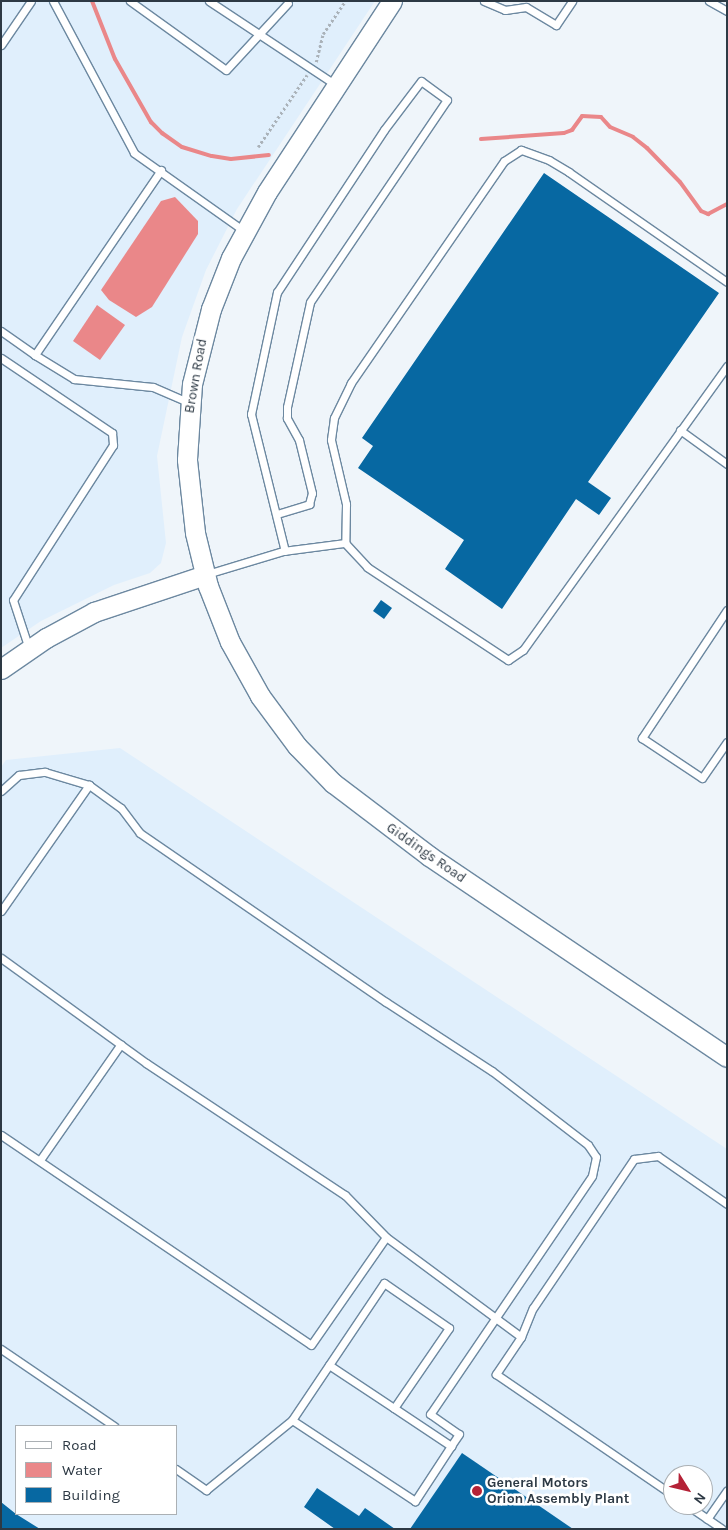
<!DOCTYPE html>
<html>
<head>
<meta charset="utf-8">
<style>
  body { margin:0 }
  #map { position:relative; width:728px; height:1530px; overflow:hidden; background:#eff5fa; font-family:Karla,sans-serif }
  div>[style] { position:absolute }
  .built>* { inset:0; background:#e0effc }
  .water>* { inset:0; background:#ea8789 }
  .stream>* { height:4px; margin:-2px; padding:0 2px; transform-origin:2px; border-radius:2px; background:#ea8789 }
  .building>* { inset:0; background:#0768a2 }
  .path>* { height:2.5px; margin-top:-1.25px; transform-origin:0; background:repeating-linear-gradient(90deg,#aab2b9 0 2.5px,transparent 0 5px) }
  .roads { filter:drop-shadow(1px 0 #6c88a0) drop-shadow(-1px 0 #6c88a0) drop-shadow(0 1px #6c88a0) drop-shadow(0 -1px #6c88a0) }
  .lane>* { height:7px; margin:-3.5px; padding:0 3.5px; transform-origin:3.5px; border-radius:3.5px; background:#fff }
  .secondary>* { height:19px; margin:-9.5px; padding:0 9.5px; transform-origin:9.5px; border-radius:9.5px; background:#fff }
  .dots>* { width:14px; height:14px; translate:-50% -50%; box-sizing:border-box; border:2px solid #fff; border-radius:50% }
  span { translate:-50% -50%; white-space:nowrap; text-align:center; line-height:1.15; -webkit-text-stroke:5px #fff; paint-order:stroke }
  .street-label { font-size:14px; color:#2d3944 }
  .poi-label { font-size:14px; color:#2d3944; font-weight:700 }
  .left { translate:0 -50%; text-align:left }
  .frame { position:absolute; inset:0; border:2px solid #2d3944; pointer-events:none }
  .legend { position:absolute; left:15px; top:1425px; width:162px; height:90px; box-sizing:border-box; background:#fff; border:1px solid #abb0b4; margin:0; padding:6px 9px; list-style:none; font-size:15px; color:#2d3944 }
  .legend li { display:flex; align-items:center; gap:10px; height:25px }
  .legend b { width:25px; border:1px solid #abb0b4 }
  .north { position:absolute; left:663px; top:1465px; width:50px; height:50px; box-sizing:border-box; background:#fff; border:1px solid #abb0b4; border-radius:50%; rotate:126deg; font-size:14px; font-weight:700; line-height:20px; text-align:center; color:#2d3944 }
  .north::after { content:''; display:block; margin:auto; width:18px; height:22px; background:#b42237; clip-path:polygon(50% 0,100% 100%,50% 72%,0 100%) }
</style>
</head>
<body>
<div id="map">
  <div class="built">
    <i style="clip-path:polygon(1px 1px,375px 1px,237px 209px,206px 270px,182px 337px,157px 456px,166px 543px,161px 563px,150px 573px,114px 585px,41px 621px,1px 648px)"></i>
    <i style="clip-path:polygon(evenodd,120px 748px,727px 1149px,727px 1529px,1px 1529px,1px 767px,6px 760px,120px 748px,16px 1426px,176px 1426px,176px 1514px,16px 1514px,16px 1426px,120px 748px,673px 1475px,703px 1475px,703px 1505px,673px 1505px,673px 1475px)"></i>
  </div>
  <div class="water">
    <i style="clip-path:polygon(175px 197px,198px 221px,198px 234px,152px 307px,136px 317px,109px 300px,101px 290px,161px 201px)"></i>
    <i style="clip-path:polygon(97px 305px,125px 325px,100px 360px,73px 341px)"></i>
  </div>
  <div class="stream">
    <i style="left:92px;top:1px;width:62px;rotate:68.4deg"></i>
    <i style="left:115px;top:59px;width:73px;rotate:60.3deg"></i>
    <i style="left:151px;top:122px;width:16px;rotate:45deg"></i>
    <i style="left:162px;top:133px;width:24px;rotate:35deg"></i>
    <i style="left:182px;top:147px;width:31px;rotate:17deg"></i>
    <i style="left:212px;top:156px;width:19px;rotate:9deg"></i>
    <i style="left:231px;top:159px;width:38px;rotate:-6deg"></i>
    <i style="left:481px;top:139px;width:83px;rotate:-4.1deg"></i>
    <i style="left:564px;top:133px;width:9px;rotate:-21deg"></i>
    <i style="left:572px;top:130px;width:17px;rotate:-54deg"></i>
    <i style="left:582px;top:116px;width:19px;rotate:3deg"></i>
    <i style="left:601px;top:117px;width:13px;rotate:48deg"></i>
    <i style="left:610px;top:127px;width:25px;rotate:23deg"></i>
    <i style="left:633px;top:137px;width:18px;rotate:38deg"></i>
    <i style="left:647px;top:148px;width:47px;rotate:45.9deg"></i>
    <i style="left:680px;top:182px;width:36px;rotate:54deg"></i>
    <i style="left:701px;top:211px;width:8px;rotate:23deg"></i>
    <i style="left:708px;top:214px;width:21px;rotate:-28deg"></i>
  </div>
  <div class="building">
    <i style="clip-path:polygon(544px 173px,719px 293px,588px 482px,611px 498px,599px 515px,576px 499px,502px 609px,445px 569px,464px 540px,358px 468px,373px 446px,362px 438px)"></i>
    <i style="clip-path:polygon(381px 600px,392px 608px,384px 619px,373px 611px)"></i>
    <i style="clip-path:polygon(462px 1453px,573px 1529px,410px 1529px)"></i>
    <i style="clip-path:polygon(317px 1488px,359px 1516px,365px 1508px,395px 1529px,335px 1529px,304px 1507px)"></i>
    <i style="clip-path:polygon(1px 1502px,16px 1514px,40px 1529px,1px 1529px)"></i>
  </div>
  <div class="path">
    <i style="left:316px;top:62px;width:29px;rotate:-76deg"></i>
    <i style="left:323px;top:34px;width:40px;rotate:-56deg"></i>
    <i style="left:258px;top:147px;width:87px;rotate:-55.8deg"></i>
  </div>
  <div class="roads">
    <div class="lane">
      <i style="left:53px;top:1px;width:172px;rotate:61.9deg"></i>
      <i style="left:134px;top:153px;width:135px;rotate:35.3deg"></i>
      <i style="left:130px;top:1px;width:118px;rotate:35.7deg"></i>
      <i style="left:226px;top:70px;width:91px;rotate:-47.2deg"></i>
      <i style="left:209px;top:1px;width:152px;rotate:33.5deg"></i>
      <i style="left:484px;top:1px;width:23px;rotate:23deg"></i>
      <i style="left:505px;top:10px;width:21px;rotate:-8deg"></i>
      <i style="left:526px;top:7px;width:35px;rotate:31deg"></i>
      <i style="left:556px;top:25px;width:29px;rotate:-56deg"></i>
      <i style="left:709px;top:1px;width:21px;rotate:29deg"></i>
      <i style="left:1px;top:45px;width:53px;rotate:-55.7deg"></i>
      <i style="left:161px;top:170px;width:224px;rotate:124.3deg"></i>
      <i style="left:35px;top:355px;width:46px;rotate:31.6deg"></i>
      <i style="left:74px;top:379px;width:79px;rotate:5.8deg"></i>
      <i style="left:153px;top:387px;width:40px;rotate:23.4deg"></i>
      <i style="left:727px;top:282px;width:193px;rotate:-145.2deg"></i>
      <i style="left:569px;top:172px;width:23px;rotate:-149deg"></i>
      <i style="left:549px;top:160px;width:30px;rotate:-160deg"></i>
      <i style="left:521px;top:150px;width:20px;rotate:147deg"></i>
      <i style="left:504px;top:161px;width:270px;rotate:124.6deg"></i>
      <i style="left:351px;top:383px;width:39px;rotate:116deg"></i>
      <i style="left:334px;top:418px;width:22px;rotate:98deg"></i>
      <i style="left:331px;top:440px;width:66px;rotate:76.8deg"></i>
      <i style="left:346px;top:504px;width:39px;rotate:91deg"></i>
      <i style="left:345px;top:543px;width:33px;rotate:47deg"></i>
      <i style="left:367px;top:567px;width:169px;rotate:33.4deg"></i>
      <i style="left:508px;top:660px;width:18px;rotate:-34deg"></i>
      <i style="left:523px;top:650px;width:350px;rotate:-54.3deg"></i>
      <i style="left:1px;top:331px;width:42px;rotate:35.2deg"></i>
      <i style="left:1px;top:358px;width:134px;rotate:34deg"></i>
      <i style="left:112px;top:433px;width:12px;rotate:85deg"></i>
      <i style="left:113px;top:445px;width:184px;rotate:122.8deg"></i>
      <i style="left:13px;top:600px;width:52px;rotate:71.9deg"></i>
      <i style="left:680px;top:430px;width:58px;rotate:35.9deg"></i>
      <i style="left:277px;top:514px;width:34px;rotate:-17deg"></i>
      <i style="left:309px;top:504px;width:11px;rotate:-75deg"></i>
      <i style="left:312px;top:493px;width:55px;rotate:-103.8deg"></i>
      <i style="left:299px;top:440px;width:25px;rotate:-119deg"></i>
      <i style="left:287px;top:418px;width:11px;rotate:-90deg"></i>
      <i style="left:287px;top:407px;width:107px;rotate:-77.6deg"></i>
      <i style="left:310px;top:302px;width:244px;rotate:-55.9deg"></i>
      <i style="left:447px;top:100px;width:32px;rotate:-144deg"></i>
      <i style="left:421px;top:81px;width:61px;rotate:127.1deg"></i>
      <i style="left:384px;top:130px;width:194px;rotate:123.4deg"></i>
      <i style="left:277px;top:292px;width:125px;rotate:102deg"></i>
      <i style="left:251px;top:414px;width:141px;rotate:76.1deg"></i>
      <i style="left:207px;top:574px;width:79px;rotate:-16.8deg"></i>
      <i style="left:283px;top:551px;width:63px;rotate:-7.4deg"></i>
      <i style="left:727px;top:610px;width:154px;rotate:123.6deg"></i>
      <i style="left:642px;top:738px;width:72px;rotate:33.7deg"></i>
      <i style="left:702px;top:778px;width:44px;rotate:-55.2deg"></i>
      <i style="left:1px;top:791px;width:24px;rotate:-42deg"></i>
      <i style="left:19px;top:775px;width:26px;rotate:-7deg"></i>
      <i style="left:45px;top:772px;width:46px;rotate:16.5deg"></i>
      <i style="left:89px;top:785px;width:39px;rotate:36deg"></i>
      <i style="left:121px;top:808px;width:31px;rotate:53deg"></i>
      <i style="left:140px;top:833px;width:298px;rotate:34.5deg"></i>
      <i style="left:386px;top:1002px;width:126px;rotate:33.1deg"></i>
      <i style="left:492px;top:1071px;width:121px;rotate:37.6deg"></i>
      <i style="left:588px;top:1145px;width:14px;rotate:56deg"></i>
      <i style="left:596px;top:1157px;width:19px;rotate:102deg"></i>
      <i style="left:592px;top:1176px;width:288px;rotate:124.2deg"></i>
      <i style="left:430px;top:1414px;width:35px;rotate:35deg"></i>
      <i style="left:459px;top:1434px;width:14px;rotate:124deg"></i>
      <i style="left:1px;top:911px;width:154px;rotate:-55.1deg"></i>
      <i style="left:1px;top:958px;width:179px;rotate:35.9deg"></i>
      <i style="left:146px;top:1063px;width:239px;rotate:33.6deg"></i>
      <i style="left:345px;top:1195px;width:59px;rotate:45.7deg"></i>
      <i style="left:386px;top:1237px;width:168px;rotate:36.5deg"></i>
      <i style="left:521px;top:1337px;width:45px;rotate:124deg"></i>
      <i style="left:496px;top:1374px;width:214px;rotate:34.4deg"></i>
      <i style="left:1px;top:1135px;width:374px;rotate:34.1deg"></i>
      <i style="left:311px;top:1345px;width:131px;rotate:-55.2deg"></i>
      <i style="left:40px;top:1160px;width:141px;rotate:-55.1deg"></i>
      <i style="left:521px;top:1337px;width:31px;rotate:-68deg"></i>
      <i style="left:533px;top:1308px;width:180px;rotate:-55.9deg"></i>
      <i style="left:634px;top:1159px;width:24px;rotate:-7deg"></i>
      <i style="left:658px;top:1156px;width:84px;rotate:34.8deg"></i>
      <i style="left:1px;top:1349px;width:137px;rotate:34.3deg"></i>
      <i style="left:329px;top:1365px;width:78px;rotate:33.5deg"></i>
      <i style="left:176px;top:1469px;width:37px;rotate:35deg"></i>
      <i style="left:206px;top:1490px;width:111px;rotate:-39.1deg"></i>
      <i style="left:292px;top:1420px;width:165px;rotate:-56.1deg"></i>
      <i style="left:384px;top:1283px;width:79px;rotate:34.7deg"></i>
      <i style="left:449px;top:1328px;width:97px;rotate:124.5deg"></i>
      <i style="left:394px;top:1408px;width:69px;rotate:33.7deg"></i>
      <i style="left:451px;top:1446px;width:66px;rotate:123.2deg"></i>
      <i style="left:415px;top:1501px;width:147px;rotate:-146.6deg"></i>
      <i style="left:687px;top:1505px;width:42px;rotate:34.4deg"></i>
      <i style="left:707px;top:1519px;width:35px;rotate:-55deg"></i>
    </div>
    <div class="secondary">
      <i style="left:392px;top:1px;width:228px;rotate:123.2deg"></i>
      <i style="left:267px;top:192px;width:75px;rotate:118.6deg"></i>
      <i style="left:231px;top:258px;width:55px;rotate:111.4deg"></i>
      <i style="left:211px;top:309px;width:77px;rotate:104.2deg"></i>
      <i style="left:192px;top:384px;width:76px;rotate:93.8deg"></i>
      <i style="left:187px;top:460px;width:73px;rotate:83.7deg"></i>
      <i style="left:195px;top:533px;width:55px;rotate:76.2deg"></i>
      <i style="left:208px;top:586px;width:60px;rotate:68.6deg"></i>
      <i style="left:230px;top:642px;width:62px;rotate:60.9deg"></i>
      <i style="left:260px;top:696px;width:62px;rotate:53.5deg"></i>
      <i style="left:297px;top:746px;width:52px;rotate:45.8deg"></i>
      <i style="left:333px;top:783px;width:121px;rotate:37.2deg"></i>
      <i style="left:429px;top:856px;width:359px;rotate:34deg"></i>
      <i style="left:1px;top:669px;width:55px;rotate:-34.6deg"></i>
      <i style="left:46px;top:638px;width:55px;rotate:-28.4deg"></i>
      <i style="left:94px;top:612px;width:117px;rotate:-18.4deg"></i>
    </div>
  </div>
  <div class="dots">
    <i style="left:477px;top:1491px;background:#b42237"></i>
  </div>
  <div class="street-label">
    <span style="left:196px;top:376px;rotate:-80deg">Brown Road</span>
    <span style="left:426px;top:853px;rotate:35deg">Giddings Road</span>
  </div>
  <div class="poi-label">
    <span class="left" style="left:487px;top:1491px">General Motors<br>Orion Assembly Plant</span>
  </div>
  <div class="frame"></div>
  <ul class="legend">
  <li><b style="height:6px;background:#fff"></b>Road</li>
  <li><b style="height:14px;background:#ea8789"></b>Water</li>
  <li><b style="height:14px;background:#0768a2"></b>Building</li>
  </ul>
  <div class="north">N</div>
</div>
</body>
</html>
